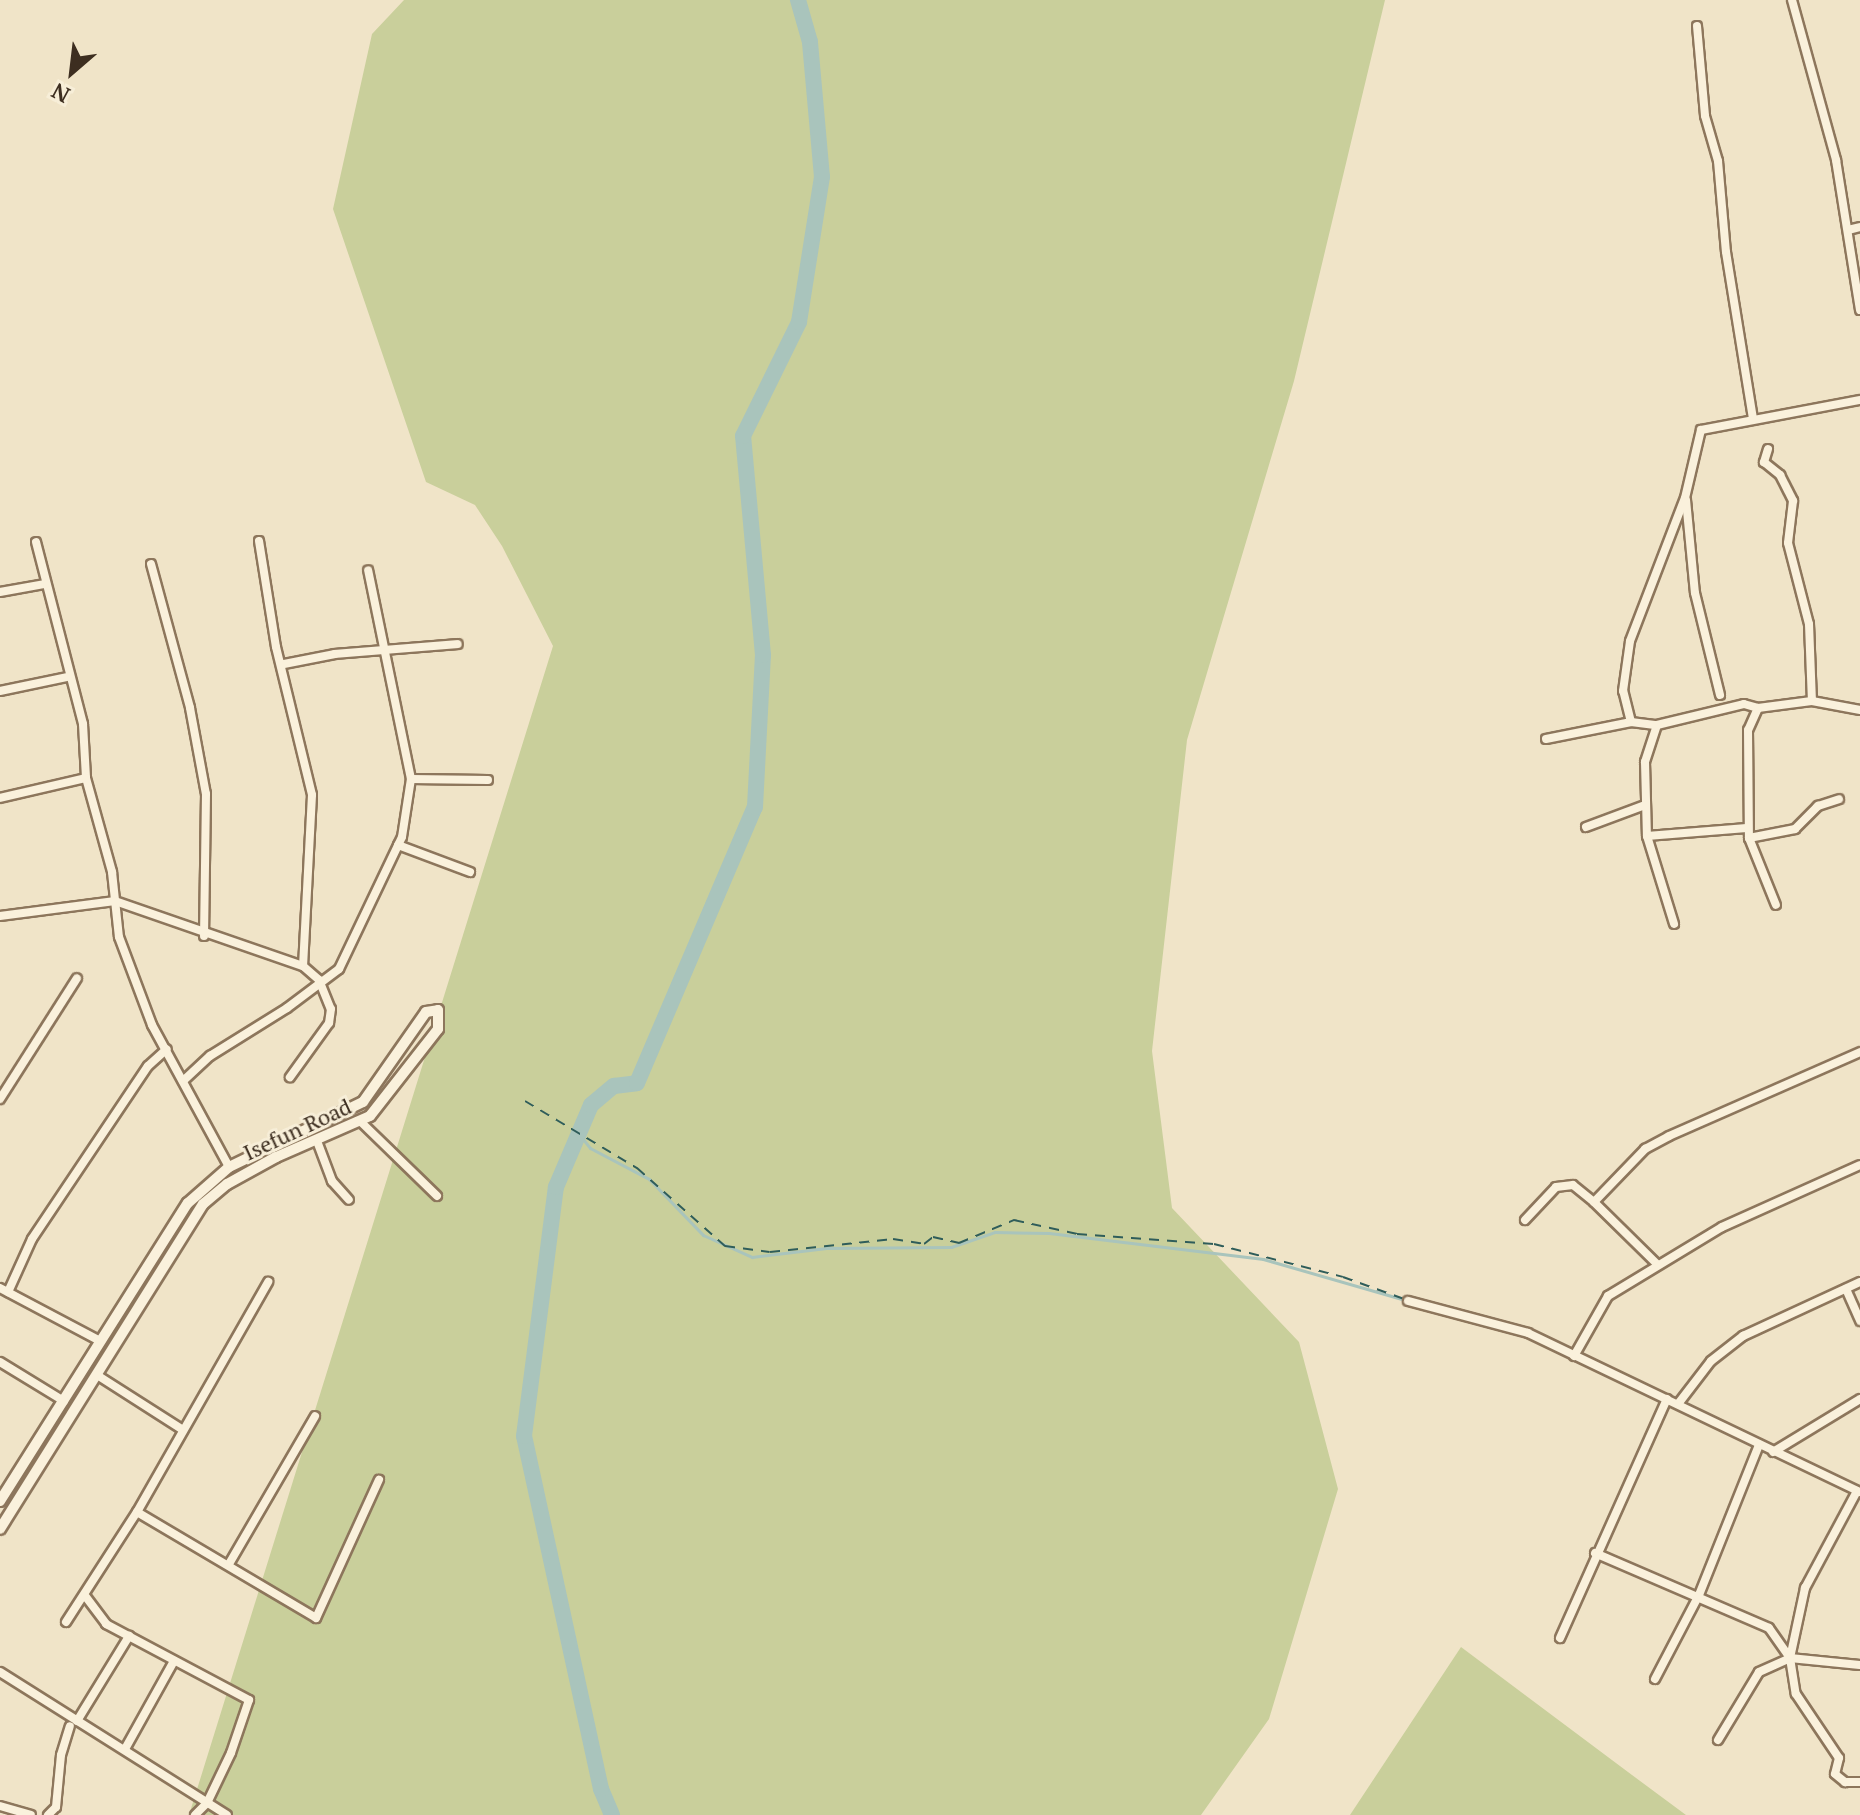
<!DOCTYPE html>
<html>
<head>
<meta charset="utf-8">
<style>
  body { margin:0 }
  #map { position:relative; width:1860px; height:1815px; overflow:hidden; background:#f0e4c8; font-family:"PT Serif",serif }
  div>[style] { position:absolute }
  .green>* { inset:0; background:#c9cf9b }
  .stream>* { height:3px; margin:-1.5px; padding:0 1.5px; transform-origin:1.5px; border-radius:1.5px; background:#a9c4bc }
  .river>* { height:16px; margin:-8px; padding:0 8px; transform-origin:8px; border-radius:8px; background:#a9c4bc }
  .ferry>* { height:2px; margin-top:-1px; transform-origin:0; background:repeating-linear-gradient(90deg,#2f5d5a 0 10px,transparent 0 18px) }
  .roads { filter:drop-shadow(2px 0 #8d765c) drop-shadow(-2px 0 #8d765c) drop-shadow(0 2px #8d765c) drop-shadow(0 -2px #8d765c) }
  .minor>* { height:8px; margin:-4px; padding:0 4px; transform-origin:4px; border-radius:4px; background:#faf1dc }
  .tertiary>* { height:10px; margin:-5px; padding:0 5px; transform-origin:5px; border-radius:5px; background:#faf1dc }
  span { translate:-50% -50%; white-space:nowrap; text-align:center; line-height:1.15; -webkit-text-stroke:6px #f7eed8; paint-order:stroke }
  .street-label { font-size:22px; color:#3d2e20 }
  .north { position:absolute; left:32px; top:32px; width:80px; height:80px; -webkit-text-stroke:6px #f7eed8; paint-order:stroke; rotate:208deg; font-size:22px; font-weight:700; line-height:32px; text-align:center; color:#3d2e20 }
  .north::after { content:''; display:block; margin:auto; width:28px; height:36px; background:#3d2e20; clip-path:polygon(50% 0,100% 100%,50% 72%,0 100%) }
</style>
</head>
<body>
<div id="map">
  <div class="green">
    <i style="clip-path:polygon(404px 0,1385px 0,1294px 381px,1187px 740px,1152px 1051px,1172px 1208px,1299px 1342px,1338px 1489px,1269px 1719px,1201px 1815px,189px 1815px,553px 646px,502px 546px,475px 505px,426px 482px,333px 209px,372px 34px)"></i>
    <i style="clip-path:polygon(1461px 1647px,1632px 1775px,1686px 1815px,1350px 1815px)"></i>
  </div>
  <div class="stream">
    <i style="left:579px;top:1134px;width:18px;rotate:52deg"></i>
    <i style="left:590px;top:1148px;width:67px;rotate:27.7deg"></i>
    <i style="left:649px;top:1179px;width:78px;rotate:46deg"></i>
    <i style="left:703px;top:1235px;width:54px;rotate:24.2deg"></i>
    <i style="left:752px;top:1257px;width:75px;rotate:-6.9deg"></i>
    <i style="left:826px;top:1248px;width:125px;rotate:-0.5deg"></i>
    <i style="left:951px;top:1247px;width:46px;rotate:-18.8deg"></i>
    <i style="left:995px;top:1232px;width:54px;rotate:1.1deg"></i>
    <i style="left:1049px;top:1233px;width:216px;rotate:6.9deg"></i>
    <i style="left:1263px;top:1259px;width:148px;rotate:16.1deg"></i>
  </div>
  <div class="river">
    <i style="left:612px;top:1815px;width:28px;rotate:-113deg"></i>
    <i style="left:601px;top:1789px;width:361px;rotate:-102.3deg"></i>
    <i style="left:524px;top:1436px;width:251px;rotate:-82.7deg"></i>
    <i style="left:556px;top:1187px;width:89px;rotate:-66.9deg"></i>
    <i style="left:591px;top:1105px;width:30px;rotate:-40deg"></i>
    <i style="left:614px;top:1086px;width:23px;rotate:-7deg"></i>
    <i style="left:637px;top:1083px;width:300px;rotate:-66.9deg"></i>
    <i style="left:755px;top:807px;width:152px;rotate:-87deg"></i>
    <i style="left:763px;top:655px;width:220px;rotate:-95.2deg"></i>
    <i style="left:743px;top:436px;width:127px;rotate:-63.8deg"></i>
    <i style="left:799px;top:322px;width:147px;rotate:-81deg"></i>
    <i style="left:822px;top:177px;width:136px;rotate:-95.1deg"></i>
    <i style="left:810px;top:42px;width:44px;rotate:-105.9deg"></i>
  </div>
  <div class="ferry">
    <i style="left:525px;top:1101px;width:131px;rotate:30.9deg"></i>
    <i style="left:637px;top:1168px;width:118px;rotate:41.6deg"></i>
    <i style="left:725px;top:1246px;width:45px;rotate:7.6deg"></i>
    <i style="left:770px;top:1252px;width:124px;rotate:-6deg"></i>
    <i style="left:893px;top:1239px;width:31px;rotate:9deg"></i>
    <i style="left:924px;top:1244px;width:11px;rotate:-38deg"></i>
    <i style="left:933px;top:1237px;width:27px;rotate:13deg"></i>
    <i style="left:959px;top:1243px;width:60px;rotate:-22.7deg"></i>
    <i style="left:1014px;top:1220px;width:65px;rotate:12.5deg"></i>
    <i style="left:1077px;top:1234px;width:137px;rotate:4.2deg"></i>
    <i style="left:1214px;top:1244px;width:133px;rotate:14.3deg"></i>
    <i style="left:1343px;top:1277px;width:65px;rotate:19.8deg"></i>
  </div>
  <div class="roads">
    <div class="minor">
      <i style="left:1792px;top:0;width:166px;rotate:74.6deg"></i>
      <i style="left:1836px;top:160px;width:152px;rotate:80.9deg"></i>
      <i style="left:1697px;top:26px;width:90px;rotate:84.9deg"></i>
      <i style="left:1705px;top:116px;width:47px;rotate:73.9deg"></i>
      <i style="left:1718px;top:161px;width:91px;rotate:85deg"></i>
      <i style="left:1726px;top:252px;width:168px;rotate:80.8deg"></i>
      <i style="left:1848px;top:230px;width:12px;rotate:-14deg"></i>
      <i style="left:1768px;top:449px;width:14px;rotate:107deg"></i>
      <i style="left:1764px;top:462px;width:21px;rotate:39deg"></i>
      <i style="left:1780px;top:475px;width:29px;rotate:63deg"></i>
      <i style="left:1793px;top:501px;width:42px;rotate:96.8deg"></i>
      <i style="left:1788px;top:543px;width:84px;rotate:75.5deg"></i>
      <i style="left:1809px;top:624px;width:77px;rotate:87.8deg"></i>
      <i style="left:1686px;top:500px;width:93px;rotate:84.5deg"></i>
      <i style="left:1695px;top:593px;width:105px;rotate:76.2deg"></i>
      <i style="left:259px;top:541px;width:107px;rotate:80.9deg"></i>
      <i style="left:276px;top:647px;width:152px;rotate:76.3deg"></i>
      <i style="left:312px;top:795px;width:171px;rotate:93deg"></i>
      <i style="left:303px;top:966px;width:21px;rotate:41deg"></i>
      <i style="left:319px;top:980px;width:31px;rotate:68deg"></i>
      <i style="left:331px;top:1009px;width:14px;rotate:98deg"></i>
      <i style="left:329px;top:1023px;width:67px;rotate:125.8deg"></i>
      <i style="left:36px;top:542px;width:188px;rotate:75.5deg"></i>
      <i style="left:83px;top:724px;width:54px;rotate:86.8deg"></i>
      <i style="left:86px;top:778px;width:98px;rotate:74.5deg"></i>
      <i style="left:112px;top:872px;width:65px;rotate:83.9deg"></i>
      <i style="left:119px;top:937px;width:94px;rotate:69.4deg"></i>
      <i style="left:152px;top:1025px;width:162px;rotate:61.5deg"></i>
      <i style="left:151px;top:564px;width:149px;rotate:74.8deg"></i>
      <i style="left:190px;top:708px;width:87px;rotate:79.5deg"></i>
      <i style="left:206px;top:794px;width:142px;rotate:90.8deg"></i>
      <i style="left:0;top:592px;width:46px;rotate:-10.1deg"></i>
      <i style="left:284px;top:664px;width:52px;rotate:-11.1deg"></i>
      <i style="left:335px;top:654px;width:123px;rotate:-4.6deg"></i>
      <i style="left:0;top:691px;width:68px;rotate:-11.8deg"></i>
      <i style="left:1758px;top:708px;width:24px;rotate:114deg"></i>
      <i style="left:1748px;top:730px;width:108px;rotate:89.5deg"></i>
      <i style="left:1749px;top:838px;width:47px;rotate:-11.1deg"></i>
      <i style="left:1795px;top:829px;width:33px;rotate:-45deg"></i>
      <i style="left:1818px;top:806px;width:22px;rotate:-18deg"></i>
      <i style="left:1631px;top:722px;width:26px;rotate:7deg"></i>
      <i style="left:1657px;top:725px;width:89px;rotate:-13.6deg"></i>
      <i style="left:1744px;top:704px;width:15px;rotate:16deg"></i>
      <i style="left:1758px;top:708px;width:54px;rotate:-7.4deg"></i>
      <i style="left:1812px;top:701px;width:49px;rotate:10.6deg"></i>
      <i style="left:1657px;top:725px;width:39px;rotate:108deg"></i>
      <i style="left:1645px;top:762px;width:74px;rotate:88.5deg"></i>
      <i style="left:1647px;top:836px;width:100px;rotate:-4.6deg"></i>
      <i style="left:1546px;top:739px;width:87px;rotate:-11.3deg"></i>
      <i style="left:1631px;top:722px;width:32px;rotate:-104deg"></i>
      <i style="left:1623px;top:691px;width:50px;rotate:-82deg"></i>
      <i style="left:1630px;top:641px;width:153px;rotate:-69deg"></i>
      <i style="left:1685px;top:498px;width:70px;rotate:-76.8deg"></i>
      <i style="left:1701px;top:430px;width:162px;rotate:-10.7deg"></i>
      <i style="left:411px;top:779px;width:77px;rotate:0.7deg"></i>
      <i style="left:0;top:798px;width:88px;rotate:-13.1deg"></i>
      <i style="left:1586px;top:827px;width:63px;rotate:-20.4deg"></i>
      <i style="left:1647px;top:836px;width:92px;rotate:72.9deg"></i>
      <i style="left:1749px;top:838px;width:72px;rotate:68.1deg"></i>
      <i style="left:398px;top:845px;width:77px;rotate:20.6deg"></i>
      <i style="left:0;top:916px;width:116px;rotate:-7.4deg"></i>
      <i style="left:115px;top:901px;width:199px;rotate:19.1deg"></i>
      <i style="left:183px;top:1081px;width:37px;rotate:-43deg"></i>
      <i style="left:210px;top:1056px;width:91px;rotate:-31.9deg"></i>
      <i style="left:287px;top:1008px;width:65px;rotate:-36.9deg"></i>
      <i style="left:339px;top:969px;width:146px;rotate:-64.5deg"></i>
      <i style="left:402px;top:837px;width:59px;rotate:-81.2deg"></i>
      <i style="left:411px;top:779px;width:213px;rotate:-101.6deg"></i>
      <i style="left:0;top:1099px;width:143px;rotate:-57.5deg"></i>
      <i style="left:361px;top:1122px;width:106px;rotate:44.2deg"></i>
      <i style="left:317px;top:1141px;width:43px;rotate:69.4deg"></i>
      <i style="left:332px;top:1181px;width:25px;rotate:48deg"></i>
      <i style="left:1525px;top:1220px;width:45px;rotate:-46.8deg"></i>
      <i style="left:1556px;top:1187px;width:17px;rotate:-7deg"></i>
      <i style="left:1573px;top:1185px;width:27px;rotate:39deg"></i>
      <i style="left:1658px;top:1265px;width:90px;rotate:-135.5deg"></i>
      <i style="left:1594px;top:1202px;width:74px;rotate:-46.1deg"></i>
      <i style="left:1645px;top:1149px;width:27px;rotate:-28deg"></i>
      <i style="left:1669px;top:1136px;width:209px;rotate:-23.7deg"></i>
      <i style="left:0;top:1288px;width:113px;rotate:27.9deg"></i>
      <i style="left:1846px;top:1289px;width:35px;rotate:66deg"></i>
      <i style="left:8px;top:1292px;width:58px;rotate:-65.6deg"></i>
      <i style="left:32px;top:1239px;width:208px;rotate:-56.2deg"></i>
      <i style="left:148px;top:1066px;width:25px;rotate:-42deg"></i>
      <i style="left:1408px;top:1301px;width:124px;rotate:14.9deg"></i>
      <i style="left:1528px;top:1333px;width:368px;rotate:25.6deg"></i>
      <i style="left:1574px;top:1356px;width:69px;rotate:-60.5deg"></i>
      <i style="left:1608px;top:1296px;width:133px;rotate:-31.2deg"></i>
      <i style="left:1722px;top:1227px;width:151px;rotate:-24.2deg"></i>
      <i style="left:0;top:1362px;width:75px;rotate:31.4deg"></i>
      <i style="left:97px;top:1375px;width:102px;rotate:32.6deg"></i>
      <i style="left:1678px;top:1404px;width:54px;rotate:-52.5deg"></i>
      <i style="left:1711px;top:1361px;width:41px;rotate:-38deg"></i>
      <i style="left:1743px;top:1336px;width:129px;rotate:-24.8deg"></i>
      <i style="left:1773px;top:1452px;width:102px;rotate:-31.3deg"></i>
      <i style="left:137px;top:1512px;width:208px;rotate:30.6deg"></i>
      <i style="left:316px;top:1618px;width:152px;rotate:-65.5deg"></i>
      <i style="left:1595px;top:1553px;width:189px;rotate:23.3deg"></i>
      <i style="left:1769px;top:1628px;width:37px;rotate:55deg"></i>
      <i style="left:1790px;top:1658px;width:36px;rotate:81deg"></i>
      <i style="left:1796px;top:1694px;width:77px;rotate:56.1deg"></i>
      <i style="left:1839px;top:1758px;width:16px;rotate:104deg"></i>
      <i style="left:1835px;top:1774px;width:13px;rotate:39deg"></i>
      <i style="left:1845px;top:1782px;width:15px"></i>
      <i style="left:229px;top:1564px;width:171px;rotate:-59.8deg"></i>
      <i style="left:86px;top:1597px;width:34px;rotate:53deg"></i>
      <i style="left:106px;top:1624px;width:162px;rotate:28deg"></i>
      <i style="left:249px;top:1700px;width:56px;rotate:108.8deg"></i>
      <i style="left:231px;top:1753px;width:55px;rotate:115.6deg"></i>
      <i style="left:207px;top:1803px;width:17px;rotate:135deg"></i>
      <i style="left:66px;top:1622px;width:131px;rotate:-57.2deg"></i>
      <i style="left:137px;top:1512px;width:265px;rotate:-60.3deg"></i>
      <i style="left:1560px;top:1638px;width:262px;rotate:-65.9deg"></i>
      <i style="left:1790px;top:1658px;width:70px;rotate:5.7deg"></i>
      <i style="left:0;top:1672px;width:268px;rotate:32.2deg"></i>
      <i style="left:1655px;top:1679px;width:95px;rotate:-62.4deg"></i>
      <i style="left:1699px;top:1595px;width:162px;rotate:-68.2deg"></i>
      <i style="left:77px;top:1721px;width:100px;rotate:-58.5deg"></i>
      <i style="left:1718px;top:1740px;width:79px;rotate:-58.9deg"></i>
      <i style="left:1759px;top:1672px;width:34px;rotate:-24deg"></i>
      <i style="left:1790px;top:1658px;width:72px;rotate:-77.9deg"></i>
      <i style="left:1805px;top:1588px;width:110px;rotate:-61.8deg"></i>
      <i style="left:125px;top:1749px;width:101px;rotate:-60.9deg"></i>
      <i style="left:0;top:1806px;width:32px;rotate:16deg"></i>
      <i style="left:48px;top:1815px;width:11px;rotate:-45deg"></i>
      <i style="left:56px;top:1807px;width:52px;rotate:-84.5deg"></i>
      <i style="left:61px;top:1755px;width:30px;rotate:-73deg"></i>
    </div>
    <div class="tertiary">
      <i style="left:0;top:1501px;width:352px;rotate:-57.8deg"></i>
      <i style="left:188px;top:1203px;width:55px;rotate:-41.3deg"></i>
      <i style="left:229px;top:1167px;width:149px;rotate:-25.9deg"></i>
      <i style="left:363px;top:1102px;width:110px;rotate:-55deg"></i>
      <i style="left:426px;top:1012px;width:12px;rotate:-9deg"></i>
      <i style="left:438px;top:1010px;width:19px;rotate:90deg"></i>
      <i style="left:438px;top:1029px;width:110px;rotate:128deg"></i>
      <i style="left:370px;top:1116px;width:103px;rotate:156.4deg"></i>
      <i style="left:276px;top:1157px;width:56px;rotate:151.1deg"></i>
      <i style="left:227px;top:1184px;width:31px;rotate:140deg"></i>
      <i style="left:203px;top:1204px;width:383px;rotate:122deg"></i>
    </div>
  </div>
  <div class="street-label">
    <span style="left:297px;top:1129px;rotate:-25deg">Isefun Road</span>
  </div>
  <div class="north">N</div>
</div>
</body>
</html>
